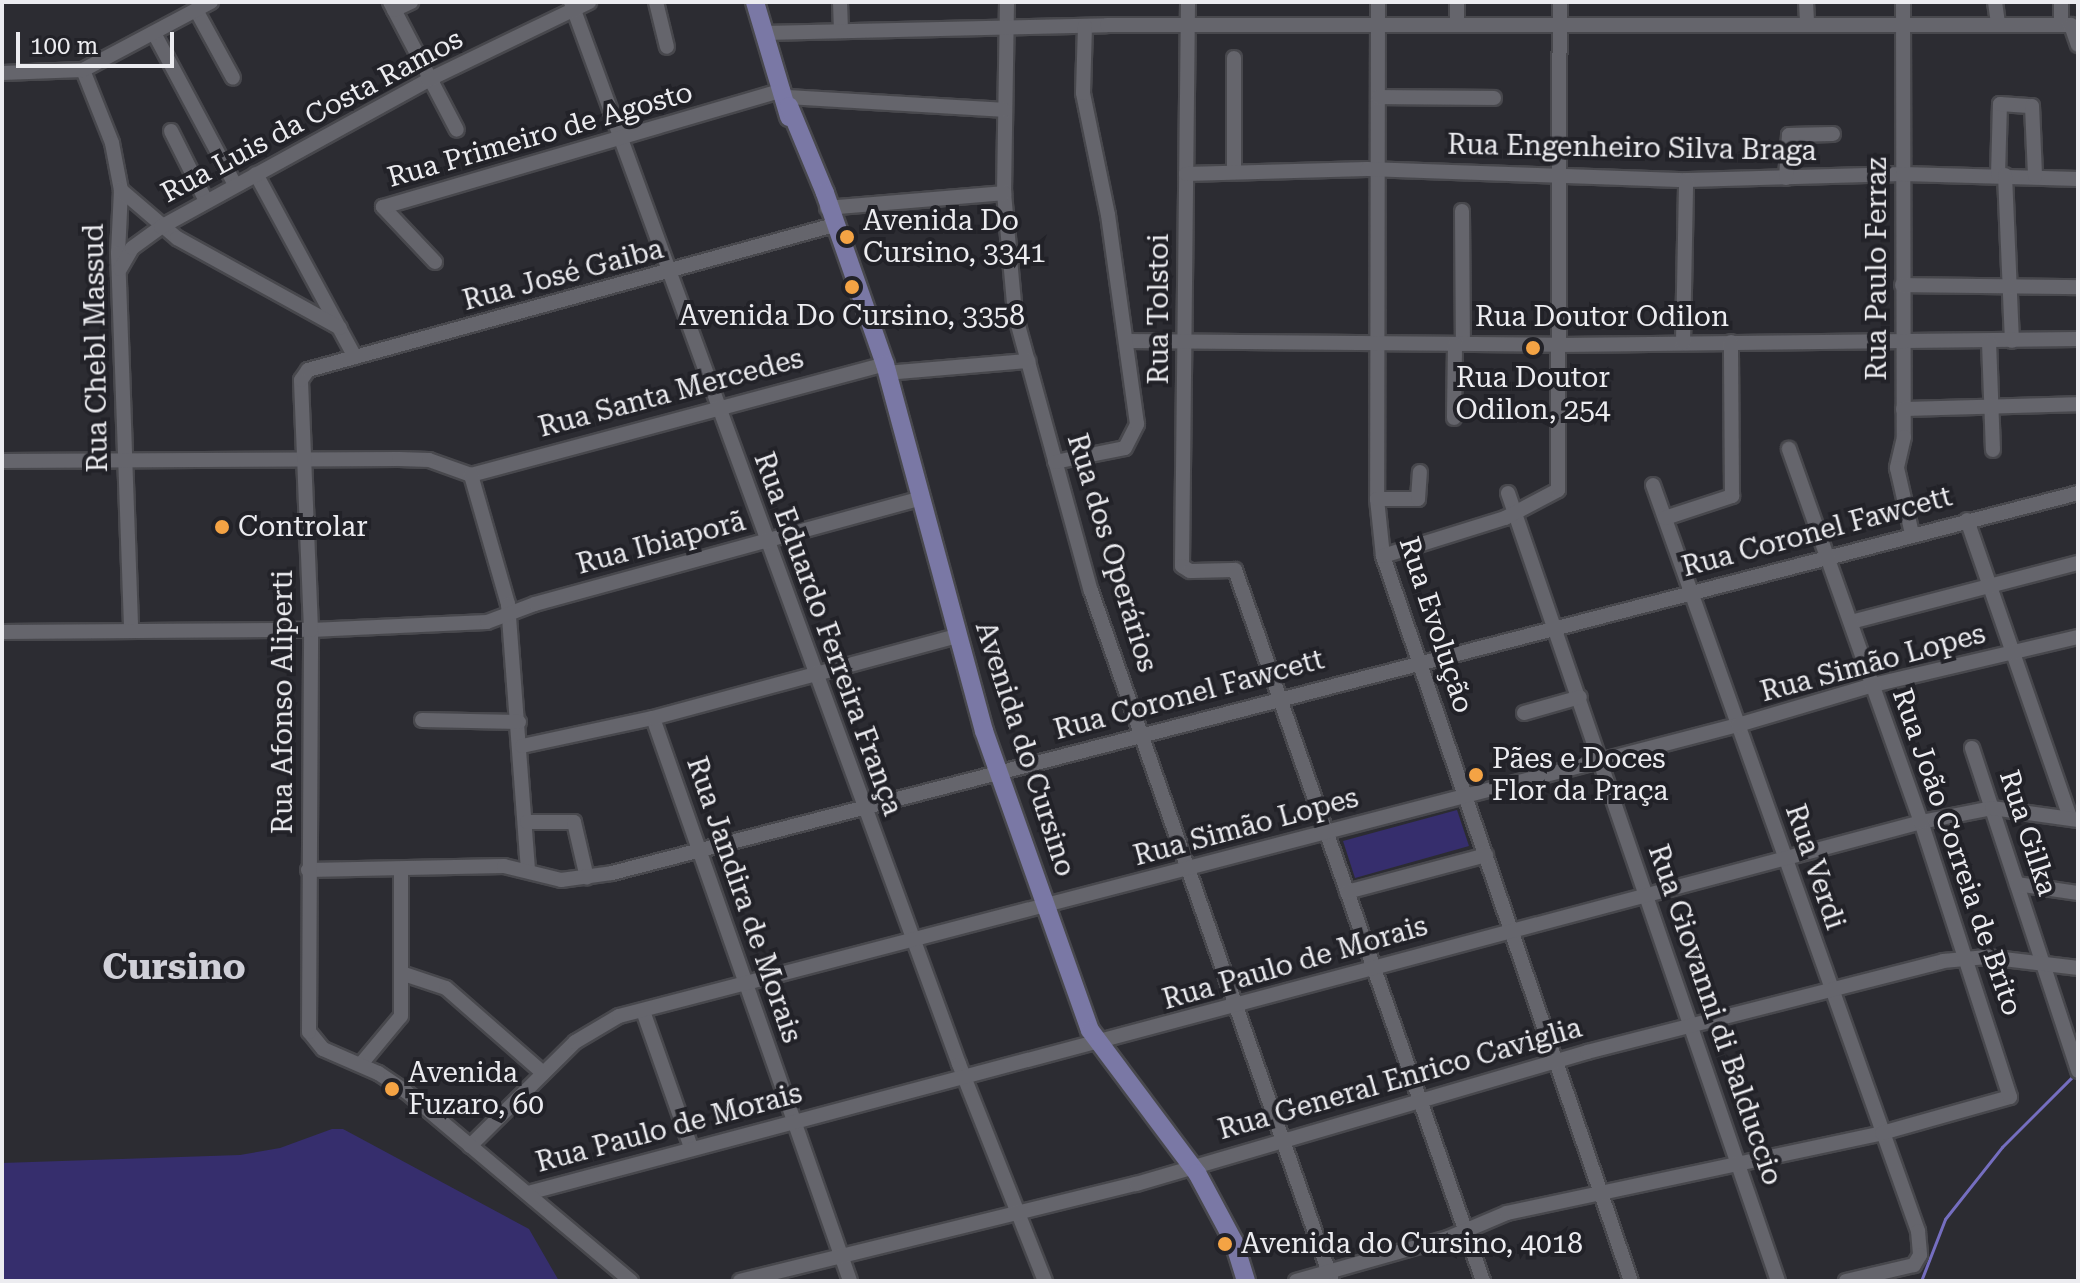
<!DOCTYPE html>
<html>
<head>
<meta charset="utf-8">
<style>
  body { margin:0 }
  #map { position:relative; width:2080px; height:1283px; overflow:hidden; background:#2c2c32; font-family:"Roboto Serif",serif }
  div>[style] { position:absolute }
  .green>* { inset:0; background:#362e6d }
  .stream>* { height:3px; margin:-1.5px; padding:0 1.5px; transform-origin:1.5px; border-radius:1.5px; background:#756ec0 }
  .roads { filter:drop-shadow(2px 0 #48484d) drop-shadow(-2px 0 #48484d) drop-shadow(0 2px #48484d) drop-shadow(0 -2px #48484d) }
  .minor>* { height:14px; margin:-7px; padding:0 7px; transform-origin:7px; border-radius:7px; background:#65656c }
  .major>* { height:18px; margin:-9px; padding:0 9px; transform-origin:9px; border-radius:9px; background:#7a78a5 }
  .dots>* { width:22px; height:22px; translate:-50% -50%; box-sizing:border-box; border:4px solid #222228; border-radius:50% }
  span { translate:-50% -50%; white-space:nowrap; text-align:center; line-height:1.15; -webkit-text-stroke:8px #222228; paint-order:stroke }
  .street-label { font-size:28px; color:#ececf0 }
  .poi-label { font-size:28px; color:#ececf0 }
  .left { translate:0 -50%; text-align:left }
  .district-label { font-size:36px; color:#d0d0d8; font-weight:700 }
  .frame { position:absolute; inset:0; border:4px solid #ececf0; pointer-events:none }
  .scale { position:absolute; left:16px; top:32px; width:158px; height:36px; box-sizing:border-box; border:4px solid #ececf0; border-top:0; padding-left:10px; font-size:24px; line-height:28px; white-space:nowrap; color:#ececf0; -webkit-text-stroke:6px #222228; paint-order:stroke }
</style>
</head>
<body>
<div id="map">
  <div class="green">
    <i style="clip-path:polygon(1457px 810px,1469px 846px,1355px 878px,1343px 841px)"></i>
    <i style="clip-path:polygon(332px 1129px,343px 1129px,529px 1229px,559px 1281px,2px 1281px,2px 1163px,240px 1155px,280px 1148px)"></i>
  </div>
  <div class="stream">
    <i style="left:1921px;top:1281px;width:66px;rotate:-68.8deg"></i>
    <i style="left:1945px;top:1219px;width:92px;rotate:-51.6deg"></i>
    <i style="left:2002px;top:1147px;width:102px;rotate:-45deg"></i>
  </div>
  <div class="roads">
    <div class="minor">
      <i style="left:390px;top:2px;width:144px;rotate:62.4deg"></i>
      <i style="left:571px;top:2px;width:1131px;rotate:69.93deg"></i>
      <i style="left:959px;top:1064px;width:233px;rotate:68.4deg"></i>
      <i style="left:656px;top:2px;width:46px;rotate:76.3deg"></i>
      <i style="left:840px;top:2px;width:27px;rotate:88deg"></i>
      <i style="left:1007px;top:2px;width:191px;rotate:90.9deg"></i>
      <i style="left:1004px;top:193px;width:121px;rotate:84.8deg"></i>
      <i style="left:1015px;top:314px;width:287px;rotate:74.7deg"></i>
      <i style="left:1091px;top:591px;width:731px;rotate:70.75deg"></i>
      <i style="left:1188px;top:2px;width:564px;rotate:90.61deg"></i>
      <i style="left:1182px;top:566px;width:9px;rotate:32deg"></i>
      <i style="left:1190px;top:571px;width:45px;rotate:-1.3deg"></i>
      <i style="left:1235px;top:570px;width:753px;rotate:70.77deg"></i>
      <i style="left:1378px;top:2px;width:497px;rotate:90.1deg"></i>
      <i style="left:1377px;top:499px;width:57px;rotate:84deg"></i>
      <i style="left:1383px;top:556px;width:766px;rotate:71.12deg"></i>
      <i style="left:1806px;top:2px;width:22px;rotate:87deg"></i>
      <i style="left:1903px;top:2px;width:435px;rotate:89.9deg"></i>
      <i style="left:1904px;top:437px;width:32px;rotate:103deg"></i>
      <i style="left:1897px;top:468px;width:68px;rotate:77.2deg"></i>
      <i style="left:1995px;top:2px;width:22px;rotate:82deg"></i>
      <i style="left:2061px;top:2px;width:23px;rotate:90deg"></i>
      <i style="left:196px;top:10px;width:77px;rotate:61.4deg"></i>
      <i style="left:394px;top:10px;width:19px;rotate:-25deg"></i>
      <i style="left:1457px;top:24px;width:22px;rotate:-90deg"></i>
      <i style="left:154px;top:33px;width:172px;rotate:61.9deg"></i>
      <i style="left:764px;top:33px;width:343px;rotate:-1.3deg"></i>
      <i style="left:1107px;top:25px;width:964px"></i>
      <i style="left:2071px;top:25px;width:21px;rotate:71deg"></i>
      <i style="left:1234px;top:58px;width:114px;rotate:90deg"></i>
      <i style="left:83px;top:70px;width:79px;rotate:68.3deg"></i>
      <i style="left:112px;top:143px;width:48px;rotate:79.2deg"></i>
      <i style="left:121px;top:190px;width:63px;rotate:92.7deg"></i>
      <i style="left:118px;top:253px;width:378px;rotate:88deg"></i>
      <i style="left:2px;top:73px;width:81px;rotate:-2.1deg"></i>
      <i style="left:83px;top:70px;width:145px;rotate:-28deg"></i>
      <i style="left:786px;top:97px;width:218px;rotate:3.4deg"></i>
      <i style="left:1378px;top:97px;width:116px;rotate:0.5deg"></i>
      <i style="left:171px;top:131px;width:78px;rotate:63.4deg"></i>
      <i style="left:256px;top:174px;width:208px;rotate:61.6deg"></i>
      <i style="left:1186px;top:174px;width:181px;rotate:-1.6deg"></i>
      <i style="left:1367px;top:169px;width:319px;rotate:2deg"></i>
      <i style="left:1686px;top:180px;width:217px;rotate:-1.6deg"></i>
      <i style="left:1903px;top:174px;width:175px;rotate:1.6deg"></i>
      <i style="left:1998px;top:175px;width:71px;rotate:-88.4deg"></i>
      <i style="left:2000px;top:104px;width:32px;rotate:4deg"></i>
      <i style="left:2032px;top:106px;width:70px;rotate:87.5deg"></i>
      <i style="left:2005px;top:175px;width:166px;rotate:87.6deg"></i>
      <i style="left:1786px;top:178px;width:43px;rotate:-86deg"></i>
      <i style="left:1789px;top:135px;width:44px;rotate:-1.3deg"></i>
      <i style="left:121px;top:190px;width:74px;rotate:40.6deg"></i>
      <i style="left:177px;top:238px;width:186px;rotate:28.9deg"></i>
      <i style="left:827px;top:208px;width:178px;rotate:-4.8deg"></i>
      <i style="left:1462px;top:211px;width:133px;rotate:89.6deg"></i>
      <i style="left:435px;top:262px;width:76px;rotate:-133.4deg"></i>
      <i style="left:383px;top:207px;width:417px;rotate:-16.3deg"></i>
      <i style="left:120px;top:269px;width:24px;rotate:-60deg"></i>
      <i style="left:132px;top:248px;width:36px;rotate:-36deg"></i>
      <i style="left:161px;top:227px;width:305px;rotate:-28.8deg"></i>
      <i style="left:428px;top:80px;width:179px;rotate:-25.8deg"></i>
      <i style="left:1902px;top:285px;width:176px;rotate:0.7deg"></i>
      <i style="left:1127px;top:341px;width:433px;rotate:0.5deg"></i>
      <i style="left:1560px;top:345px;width:518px;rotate:-0.66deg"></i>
      <i style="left:1989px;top:342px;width:108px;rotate:87.9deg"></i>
      <i style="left:1683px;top:343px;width:163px;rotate:-88.9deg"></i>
      <i style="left:887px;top:373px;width:142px;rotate:-4.9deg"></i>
      <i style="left:1903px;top:409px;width:175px;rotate:-1.6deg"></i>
      <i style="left:1454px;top:418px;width:74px;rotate:-89.2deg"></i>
      <i style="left:2px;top:461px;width:397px;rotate:-0.3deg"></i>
      <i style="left:399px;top:459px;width:30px;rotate:2deg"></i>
      <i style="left:429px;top:460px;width:45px;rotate:19.7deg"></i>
      <i style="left:1055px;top:462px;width:71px;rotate:-11.3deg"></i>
      <i style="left:1125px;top:448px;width:27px;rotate:-63deg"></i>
      <i style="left:1137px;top:424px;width:211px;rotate:-97.9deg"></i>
      <i style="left:1108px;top:215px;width:125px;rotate:-101.6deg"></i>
      <i style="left:1083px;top:93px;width:67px;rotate:-88.3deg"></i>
      <i style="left:471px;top:475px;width:429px;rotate:-15deg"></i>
      <i style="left:471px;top:475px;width:134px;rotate:74deg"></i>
      <i style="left:508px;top:604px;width:267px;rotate:85.7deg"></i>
      <i style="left:1653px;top:485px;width:792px;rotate:70.44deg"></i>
      <i style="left:1918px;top:1231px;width:24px;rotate:85deg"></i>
      <i style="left:1920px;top:1255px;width:12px;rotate:121deg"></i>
      <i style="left:1914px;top:1265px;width:70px;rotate:166.8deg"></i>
      <i style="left:1508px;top:493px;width:833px;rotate:71.09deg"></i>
      <i style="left:1377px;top:499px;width:41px"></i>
      <i style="left:1418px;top:499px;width:27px;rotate:-86deg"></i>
      <i style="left:1665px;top:518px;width:71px;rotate:-18.2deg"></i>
      <i style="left:1732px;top:496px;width:154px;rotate:-90.4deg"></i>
      <i style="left:1967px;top:520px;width:315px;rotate:70.9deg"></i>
      <i style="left:1383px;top:556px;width:128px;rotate:-17.3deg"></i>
      <i style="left:1505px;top:518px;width:60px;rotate:-27.8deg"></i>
      <i style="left:1558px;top:490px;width:488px;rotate:-89.8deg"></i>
      <i style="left:1851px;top:622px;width:235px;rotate:-14.6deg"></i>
      <i style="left:2px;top:632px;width:309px;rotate:-0.4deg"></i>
      <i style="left:311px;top:630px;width:176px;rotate:-2.6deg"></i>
      <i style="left:487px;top:622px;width:51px;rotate:-20.6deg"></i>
      <i style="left:535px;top:604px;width:399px;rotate:-15.3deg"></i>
      <i style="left:1524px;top:713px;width:58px;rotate:-15.9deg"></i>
      <i style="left:653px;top:718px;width:596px;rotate:70.71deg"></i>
      <i style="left:422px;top:720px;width:97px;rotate:1.2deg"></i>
      <i style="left:522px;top:746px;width:134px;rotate:-12.1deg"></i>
      <i style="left:653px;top:718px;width:315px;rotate:-15.1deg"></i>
      <i style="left:1972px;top:748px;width:340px;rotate:71.8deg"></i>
      <i style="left:527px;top:822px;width:47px"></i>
      <i style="left:574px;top:822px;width:57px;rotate:76.9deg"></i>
      <i style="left:308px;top:870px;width:196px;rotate:-1.2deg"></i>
      <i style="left:504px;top:866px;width:59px;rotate:13.8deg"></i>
      <i style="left:561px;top:880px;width:51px;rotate:-7.8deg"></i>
      <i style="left:612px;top:873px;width:1514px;rotate:-14.53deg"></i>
      <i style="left:2017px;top:884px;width:62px;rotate:8.4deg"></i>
      <i style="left:1347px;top:892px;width:144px;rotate:-14.9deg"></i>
      <i style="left:401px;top:973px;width:47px;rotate:18.4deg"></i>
      <i style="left:446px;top:988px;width:129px;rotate:41.2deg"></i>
      <i style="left:643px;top:1011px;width:144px;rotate:70.6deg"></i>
      <i style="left:361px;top:1064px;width:62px;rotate:-50.2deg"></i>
      <i style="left:401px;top:1016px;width:147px;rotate:-90deg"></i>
      <i style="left:470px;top:1146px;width:148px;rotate:-44.7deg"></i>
      <i style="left:575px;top:1042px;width:51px;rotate:-30.6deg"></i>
      <i style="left:619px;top:1016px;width:1156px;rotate:-14.58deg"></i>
      <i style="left:1738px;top:725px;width:141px;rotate:-16.5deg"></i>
      <i style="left:1873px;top:685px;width:211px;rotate:-13.2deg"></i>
      <i style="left:528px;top:1193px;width:1442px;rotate:-14.91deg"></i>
      <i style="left:1921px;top:822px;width:72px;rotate:-11.2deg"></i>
      <i style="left:1992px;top:808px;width:87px;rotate:7.9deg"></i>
      <i style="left:631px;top:1281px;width:295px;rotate:-139.9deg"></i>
      <i style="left:405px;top:1091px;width:32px;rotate:-146deg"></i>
      <i style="left:378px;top:1073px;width:60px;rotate:-156.4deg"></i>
      <i style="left:323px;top:1049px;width:22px;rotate:-129deg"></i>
      <i style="left:309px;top:1032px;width:402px;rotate:-89.7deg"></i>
      <i style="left:311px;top:630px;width:250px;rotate:-92.3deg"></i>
      <i style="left:301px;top:380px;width:12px;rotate:-55deg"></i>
      <i style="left:308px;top:370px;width:546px;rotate:-15.41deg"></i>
      <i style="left:740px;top:1281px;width:408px;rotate:-13.8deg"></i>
      <i style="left:1136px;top:1184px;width:470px;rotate:-16.3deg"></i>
      <i style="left:1587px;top:1052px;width:367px;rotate:-14.3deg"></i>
      <i style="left:1943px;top:961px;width:44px;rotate:-5.2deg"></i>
      <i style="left:1987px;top:957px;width:92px;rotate:6.9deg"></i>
      <i style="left:1296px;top:1281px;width:158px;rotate:-15.8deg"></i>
      <i style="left:1448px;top:1238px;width:64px;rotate:-23deg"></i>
      <i style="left:1507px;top:1213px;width:383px;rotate:-12deg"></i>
      <i style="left:1882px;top:1133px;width:133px;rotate:-15.7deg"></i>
      <i style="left:2010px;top:1097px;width:289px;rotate:-107.9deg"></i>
      <i style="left:1921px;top:822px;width:396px;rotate:-109.5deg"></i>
    </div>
    <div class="major">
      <i style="left:755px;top:2px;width:120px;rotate:73.5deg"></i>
      <i style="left:789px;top:106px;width:94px;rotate:67.5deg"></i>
      <i style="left:825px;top:193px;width:181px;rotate:70.7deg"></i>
      <i style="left:885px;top:364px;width:380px;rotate:74.9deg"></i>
      <i style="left:984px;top:731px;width:317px;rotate:70.5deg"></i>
      <i style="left:1090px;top:1030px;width:179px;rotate:53.2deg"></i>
      <i style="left:1197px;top:1173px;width:78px;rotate:61.8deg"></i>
      <i style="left:1234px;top:1242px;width:41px;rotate:72.9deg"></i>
    </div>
  </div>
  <div class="dots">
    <i style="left:847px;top:237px;background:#f4a344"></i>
    <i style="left:852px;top:287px;background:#f4a344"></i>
    <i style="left:1533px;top:348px;background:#f4a344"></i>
    <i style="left:222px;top:527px;background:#f4a344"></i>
    <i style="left:1476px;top:775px;background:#f4a344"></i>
    <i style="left:392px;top:1089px;background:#f4a344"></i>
    <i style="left:1225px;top:1244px;background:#f4a344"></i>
  </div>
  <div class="street-label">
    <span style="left:312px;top:116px;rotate:-28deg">Rua Luis da Costa Ramos</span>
    <span style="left:540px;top:135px;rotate:-16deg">Rua Primeiro de Agosto</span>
    <span style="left:1632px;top:148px;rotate:1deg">Rua Engenheiro Silva Braga</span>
    <span style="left:1877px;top:269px;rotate:-90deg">Rua Paulo Ferraz</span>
    <span style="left:563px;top:275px;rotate:-15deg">Rua José Gaiba</span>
    <span style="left:1159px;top:309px;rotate:-90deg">Rua Tolstoi</span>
    <span style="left:1602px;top:317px">Rua Doutor Odilon</span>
    <span style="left:96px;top:348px;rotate:-91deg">Rua Chebl Massud</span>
    <span style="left:671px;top:393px;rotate:-15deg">Rua Santa Mercedes</span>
    <span style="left:1817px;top:532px;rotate:-15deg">Rua Coronel Fawcett</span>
    <span style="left:661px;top:543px;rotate:-15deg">Rua Ibiaporã</span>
    <span style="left:1112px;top:553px;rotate:73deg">Rua dos Operários</span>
    <span style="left:1436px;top:625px;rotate:72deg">Rua Evolução</span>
    <span style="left:828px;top:634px;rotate:70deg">Rua Eduardo Ferreira França</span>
    <span style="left:1873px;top:663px;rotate:-15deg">Rua Simão Lopes</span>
    <span style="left:1189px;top:695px;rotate:-15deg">Rua Coronel Fawcett</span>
    <span style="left:283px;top:702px;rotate:-90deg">Rua Afonso Aliperti</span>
    <span style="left:1025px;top:749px;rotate:72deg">Avenida do Cursino</span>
    <span style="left:1246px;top:827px;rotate:-15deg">Rua Simão Lopes</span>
    <span style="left:2028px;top:833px;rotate:72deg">Rua Gilka</span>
    <span style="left:1957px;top:852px;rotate:71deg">Rua João Correia de Brito</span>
    <span style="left:1815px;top:867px;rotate:71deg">Rua Verdi</span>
    <span style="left:744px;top:900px;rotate:71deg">Rua Jandira de Morais</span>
    <span style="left:1295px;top:963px;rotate:-16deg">Rua Paulo de Morais</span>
    <span style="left:1715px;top:1015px;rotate:71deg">Rua Giovanni di Balduccio</span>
    <span style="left:1400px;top:1079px;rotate:-16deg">Rua General Enrico Caviglia</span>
    <span style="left:669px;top:1128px;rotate:-15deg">Rua Paulo de Morais</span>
  </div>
  <div class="poi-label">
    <span class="left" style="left:863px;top:237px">Avenida Do<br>Cursino, 3341</span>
    <span style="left:852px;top:316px">Avenida Do Cursino, 3358</span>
    <span style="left:1533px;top:394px">Rua Doutor<br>Odilon, 254</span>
    <span class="left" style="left:238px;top:527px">Controlar</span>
    <span class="left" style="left:1492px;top:775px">Pães e Doces<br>Flor da Praça</span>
    <span class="left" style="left:408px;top:1089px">Avenida<br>Fuzaro, 60</span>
    <span class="left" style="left:1241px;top:1244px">Avenida do Cursino, 4018</span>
  </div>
  <div class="district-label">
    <span style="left:174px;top:968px">Cursino</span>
  </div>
  <div class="frame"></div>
  <div class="scale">100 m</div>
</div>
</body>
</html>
